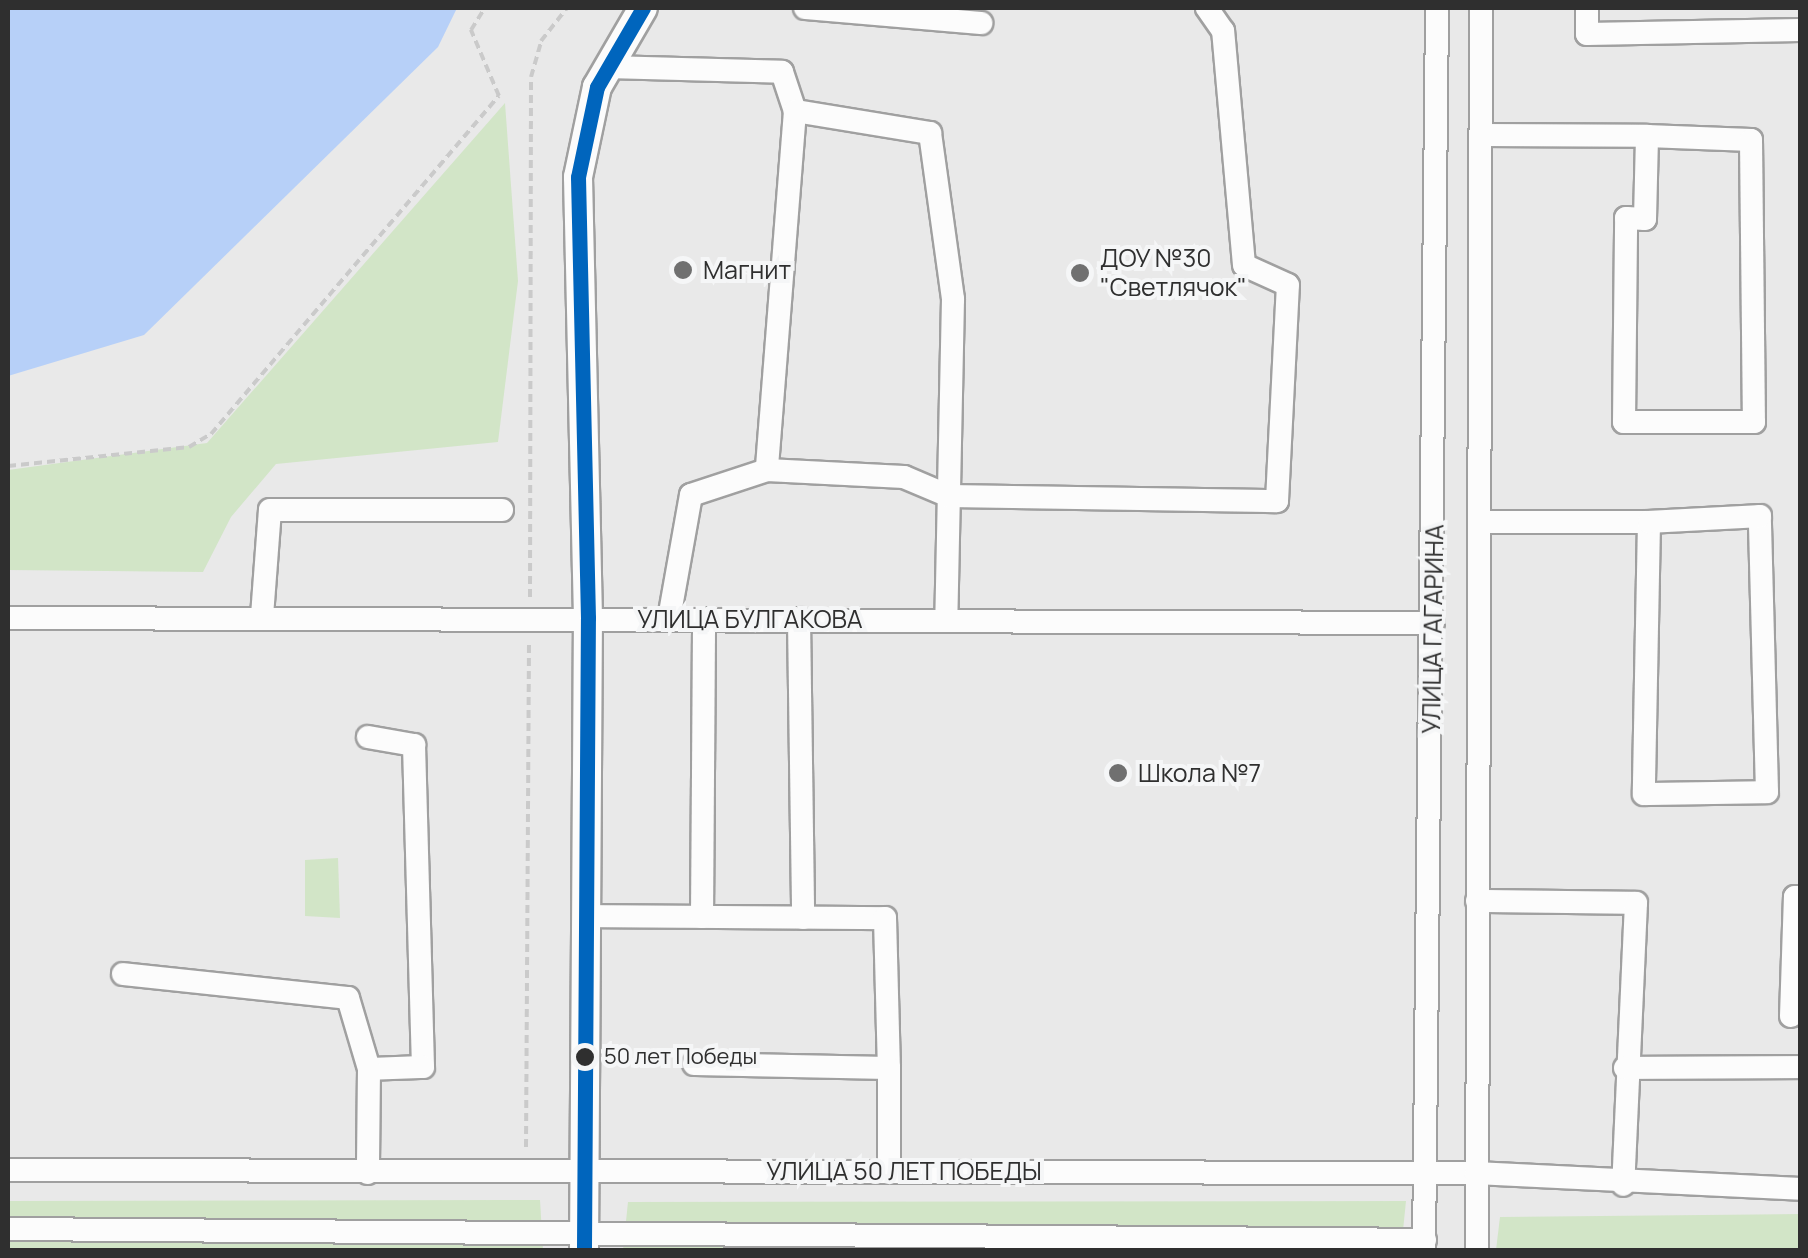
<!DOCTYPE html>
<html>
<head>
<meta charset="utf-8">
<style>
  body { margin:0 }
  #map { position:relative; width:1808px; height:1258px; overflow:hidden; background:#e9e9e9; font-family:Manrope,sans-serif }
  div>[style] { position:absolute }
  .green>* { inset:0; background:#d2e5c7 }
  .water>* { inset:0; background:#b7d0f8 }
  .path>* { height:4px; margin-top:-2px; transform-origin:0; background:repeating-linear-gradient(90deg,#cacaca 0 8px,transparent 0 13px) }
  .roads { filter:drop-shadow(2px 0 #a0a0a0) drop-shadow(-2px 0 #a0a0a0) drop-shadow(0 2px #a0a0a0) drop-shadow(0 -2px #a0a0a0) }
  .minor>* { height:22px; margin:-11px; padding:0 11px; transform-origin:11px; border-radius:11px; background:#fcfcfc }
  .major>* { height:28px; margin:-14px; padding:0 14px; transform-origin:14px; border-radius:14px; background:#fcfcfc }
  .bus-1>* { height:15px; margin:-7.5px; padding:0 7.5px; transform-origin:7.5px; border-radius:7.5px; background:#0065bd }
  .dots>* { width:28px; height:28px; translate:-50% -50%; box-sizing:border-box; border:5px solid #f5f6f7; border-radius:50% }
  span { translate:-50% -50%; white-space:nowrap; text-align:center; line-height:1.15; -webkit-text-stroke:8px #f5f6f7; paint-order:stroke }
  .bus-label { font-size:22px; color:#2f2f2f }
  .left { translate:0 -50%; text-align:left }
  .poi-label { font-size:25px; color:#2f2f2f }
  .street-label { font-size:25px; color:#2f2f2f }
  .frame { position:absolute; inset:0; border:10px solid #2f2f2f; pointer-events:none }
</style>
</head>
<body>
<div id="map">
  <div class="green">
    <i style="clip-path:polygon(505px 103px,518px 281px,498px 442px,276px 464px,231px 517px,203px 572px,8px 570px,8px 470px,207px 443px)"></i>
    <i style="clip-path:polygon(338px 858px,340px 918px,305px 916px,305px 860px)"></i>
    <i style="clip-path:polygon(540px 1200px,543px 1250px,8px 1250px,8px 1201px)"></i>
    <i style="clip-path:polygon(1406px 1201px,1401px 1250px,623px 1250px,628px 1202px)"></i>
    <i style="clip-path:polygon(1800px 1214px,1800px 1250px,1496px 1250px,1500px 1217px)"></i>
  </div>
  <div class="water">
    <i style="clip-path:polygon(8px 8px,457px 8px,438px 47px,144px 335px,8px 376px)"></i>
  </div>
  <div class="path">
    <i style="left:8px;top:466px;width:182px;rotate:-6deg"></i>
    <i style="left:189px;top:447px;width:26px;rotate:-31deg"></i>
    <i style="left:211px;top:434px;width:444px;rotate:-49.6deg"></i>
    <i style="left:499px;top:96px;width:72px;rotate:-113deg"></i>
    <i style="left:471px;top:30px;width:26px;rotate:-58deg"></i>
    <i style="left:530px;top:597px;width:520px;rotate:-89.89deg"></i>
    <i style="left:531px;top:77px;width:37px;rotate:-74deg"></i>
    <i style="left:541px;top:41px;width:42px;rotate:-51.8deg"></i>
    <i style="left:526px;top:1147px;width:505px;rotate:-89.66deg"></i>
  </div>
  <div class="roads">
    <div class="minor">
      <i style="left:805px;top:8px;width:177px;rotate:4.9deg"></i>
      <i style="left:1587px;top:8px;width:26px;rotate:90deg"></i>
      <i style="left:1587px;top:34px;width:213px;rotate:-1.1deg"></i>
      <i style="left:608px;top:67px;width:174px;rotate:1.6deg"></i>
      <i style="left:782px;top:72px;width:41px;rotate:71.6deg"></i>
      <i style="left:795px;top:111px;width:360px;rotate:94.5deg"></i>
      <i style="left:767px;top:470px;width:80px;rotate:161.8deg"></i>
      <i style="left:691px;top:495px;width:126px;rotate:100.1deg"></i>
      <i style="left:795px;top:111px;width:137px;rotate:9.3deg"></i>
      <i style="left:930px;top:133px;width:168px;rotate:82.1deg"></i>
      <i style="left:953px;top:299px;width:321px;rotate:91.2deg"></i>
      <i style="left:1482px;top:135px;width:165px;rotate:0.3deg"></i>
      <i style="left:1647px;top:136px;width:104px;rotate:2.2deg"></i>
      <i style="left:1751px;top:140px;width:282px;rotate:89.4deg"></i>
      <i style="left:1754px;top:422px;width:130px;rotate:180deg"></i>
      <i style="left:1624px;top:422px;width:204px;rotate:-89.4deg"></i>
      <i style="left:1626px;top:218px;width:19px;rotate:3deg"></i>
      <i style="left:1645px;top:219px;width:83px;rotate:-88.6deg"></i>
      <i style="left:767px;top:470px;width:137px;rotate:2.9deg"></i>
      <i style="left:904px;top:477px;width:49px;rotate:22.9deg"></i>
      <i style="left:949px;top:496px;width:328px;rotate:0.9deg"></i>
      <i style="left:1277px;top:501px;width:216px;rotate:-87.1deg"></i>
      <i style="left:1288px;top:285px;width:48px;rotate:-155.6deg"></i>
      <i style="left:1244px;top:265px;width:235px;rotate:-95.1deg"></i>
      <i style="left:1223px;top:31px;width:28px;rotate:-125deg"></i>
      <i style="left:1479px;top:522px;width:170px"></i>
      <i style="left:1649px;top:522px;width:272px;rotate:91.1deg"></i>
      <i style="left:1644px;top:794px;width:123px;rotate:-0.9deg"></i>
      <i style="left:1767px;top:792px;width:276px;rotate:-91.5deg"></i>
      <i style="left:1760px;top:516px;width:111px;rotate:176.9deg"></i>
      <i style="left:262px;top:616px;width:106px;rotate:-85.7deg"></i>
      <i style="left:270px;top:510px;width:232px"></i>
      <i style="left:8px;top:618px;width:1425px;rotate:0.2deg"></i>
      <i style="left:799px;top:619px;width:299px;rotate:89.2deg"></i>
      <i style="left:368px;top:737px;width:47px;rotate:9.9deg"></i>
      <i style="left:414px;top:745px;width:322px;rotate:88.4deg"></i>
      <i style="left:423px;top:1067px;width:54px;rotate:177.9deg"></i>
      <i style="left:1477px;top:901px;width:159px;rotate:0.7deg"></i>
      <i style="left:1636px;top:903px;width:282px;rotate:92.6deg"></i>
      <i style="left:586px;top:916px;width:299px;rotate:0.4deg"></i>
      <i style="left:885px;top:918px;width:150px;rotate:88.5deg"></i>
      <i style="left:702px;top:917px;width:298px;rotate:-89.6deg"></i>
      <i style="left:123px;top:974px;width:226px;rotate:6.1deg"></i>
      <i style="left:348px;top:998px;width:74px;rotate:73.5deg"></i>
      <i style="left:369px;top:1069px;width:104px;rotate:90.6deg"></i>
      <i style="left:1791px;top:1016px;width:119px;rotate:-88.1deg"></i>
      <i style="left:1795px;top:897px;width:5px"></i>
      <i style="left:694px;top:1064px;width:195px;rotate:1.2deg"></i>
      <i style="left:889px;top:1068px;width:102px;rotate:90deg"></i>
      <i style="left:1625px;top:1068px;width:175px;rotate:-0.3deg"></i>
      <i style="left:8px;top:1170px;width:1468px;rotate:0.12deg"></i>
      <i style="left:1476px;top:1173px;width:324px;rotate:2.8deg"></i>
      <i style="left:8px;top:1229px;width:1417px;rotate:0.44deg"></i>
      <i style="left:1424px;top:1250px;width:1242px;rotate:-89.4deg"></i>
      <i style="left:1477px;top:1250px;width:1242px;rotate:-89.82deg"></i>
    </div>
    <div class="major">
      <i style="left:584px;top:1250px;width:632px;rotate:-89.64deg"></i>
      <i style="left:588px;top:618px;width:441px;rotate:-91.3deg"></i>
      <i style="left:578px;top:177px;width:92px;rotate:-78.1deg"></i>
      <i style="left:597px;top:87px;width:91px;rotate:-59.8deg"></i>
    </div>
  </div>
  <div class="bus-1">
    <i style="left:584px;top:1247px;width:629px;rotate:-89.64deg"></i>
    <i style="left:588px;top:618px;width:441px;rotate:-91.3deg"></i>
    <i style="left:578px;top:177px;width:92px;rotate:-78.1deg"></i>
    <i style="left:597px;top:87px;width:91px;rotate:-59.8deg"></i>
  </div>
  <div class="dots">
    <i style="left:683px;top:270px;background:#707070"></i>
    <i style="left:1080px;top:273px;background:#707070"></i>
    <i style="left:1118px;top:773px;background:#707070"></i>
    <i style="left:585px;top:1057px;background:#2f2f2f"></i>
  </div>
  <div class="bus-label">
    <span class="left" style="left:604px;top:1057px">50 лет Победы</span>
  </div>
  <div class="poi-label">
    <span class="left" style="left:1100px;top:273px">ДОУ №30<br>"Светлячок"</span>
    <span class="left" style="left:703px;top:270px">Магнит</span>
    <span class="left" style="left:1138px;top:773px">Школа №7</span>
  </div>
  <div class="street-label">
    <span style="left:750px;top:619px">УЛИЦА БУЛГАКОВА</span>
    <span style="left:1433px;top:629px;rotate:-89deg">УЛИЦА ГАГАРИНА</span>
    <span style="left:904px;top:1171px">УЛИЦА 50 ЛЕТ ПОБЕДЫ</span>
  </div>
  <div class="frame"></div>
</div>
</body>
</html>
